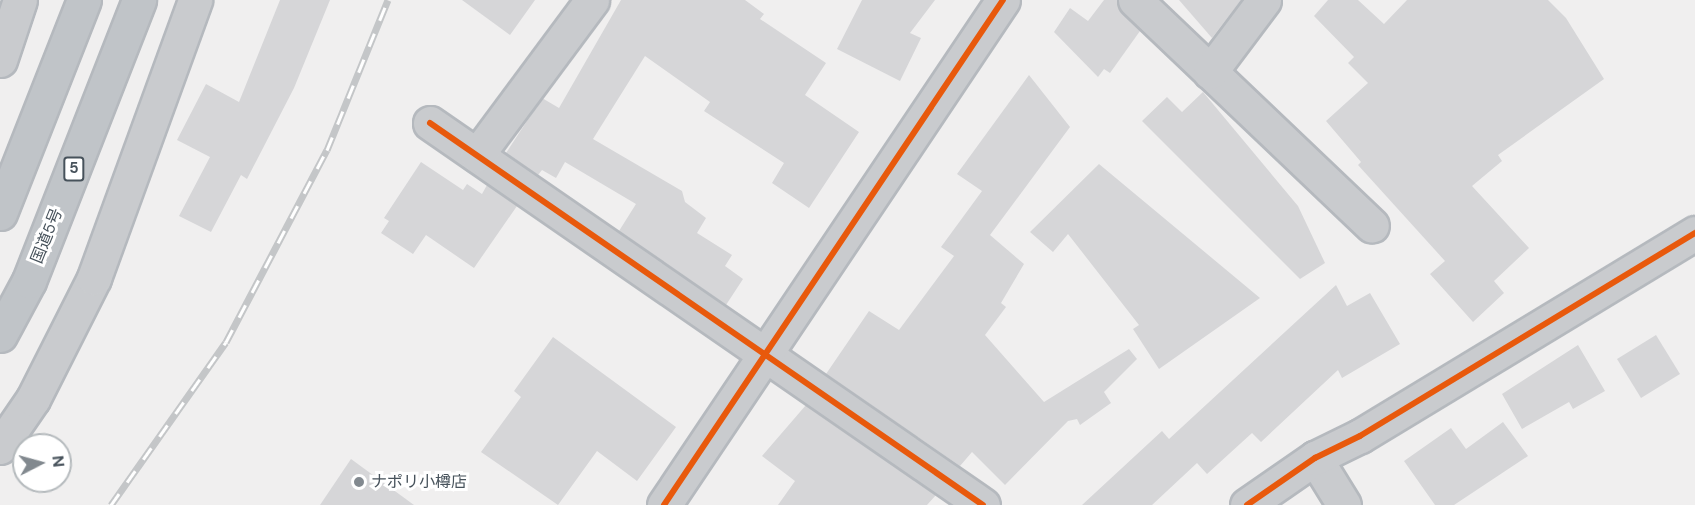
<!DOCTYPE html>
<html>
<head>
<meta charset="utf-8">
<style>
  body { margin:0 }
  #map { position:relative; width:1695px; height:505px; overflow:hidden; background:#f0efef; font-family:"DM Sans","Noto Sans JP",sans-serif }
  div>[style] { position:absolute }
  .building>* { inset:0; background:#d6d6d8 }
  .roads { filter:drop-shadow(2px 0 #b5b9be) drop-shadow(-2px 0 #b5b9be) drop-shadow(0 2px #b5b9be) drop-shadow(0 -2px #b5b9be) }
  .minor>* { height:33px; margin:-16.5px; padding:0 16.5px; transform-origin:16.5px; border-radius:16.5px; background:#c9cbce }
  .tertiary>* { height:33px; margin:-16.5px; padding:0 16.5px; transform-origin:16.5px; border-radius:16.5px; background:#c9cbce }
  .trunk>* { height:33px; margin:-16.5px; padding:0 16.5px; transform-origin:16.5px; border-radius:16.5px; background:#c0c4c8 }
  .rail>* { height:7px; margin-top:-3.5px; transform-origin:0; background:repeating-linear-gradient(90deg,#fff 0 14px,#c4c6c8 0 28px); box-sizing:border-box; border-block:2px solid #c4c6c8 }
  .cycleway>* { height:6px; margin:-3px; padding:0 3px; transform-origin:3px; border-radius:3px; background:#e8590c }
  .dots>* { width:16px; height:16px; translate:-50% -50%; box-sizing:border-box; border:3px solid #fff; border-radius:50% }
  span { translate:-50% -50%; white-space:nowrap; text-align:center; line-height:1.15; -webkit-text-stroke:6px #fff; paint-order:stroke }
  .shield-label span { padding:2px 4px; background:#fff; border:2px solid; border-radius:4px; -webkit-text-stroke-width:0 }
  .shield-label { font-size:15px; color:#47525b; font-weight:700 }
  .street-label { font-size:16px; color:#47525b }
  .poi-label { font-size:16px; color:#47525b }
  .left { translate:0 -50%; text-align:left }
  .north { position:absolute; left:12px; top:433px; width:60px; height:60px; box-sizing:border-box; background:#fff; border:2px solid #b5babd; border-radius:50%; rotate:84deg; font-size:16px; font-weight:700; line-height:24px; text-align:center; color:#47525b }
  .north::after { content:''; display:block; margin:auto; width:21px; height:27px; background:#82898f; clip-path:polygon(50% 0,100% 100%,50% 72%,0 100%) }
</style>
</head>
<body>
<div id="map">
  <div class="building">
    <i style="clip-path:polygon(280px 0,330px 0,294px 88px,247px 179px,241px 175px,211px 232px,179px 216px,210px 157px,177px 140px,206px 84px,239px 102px)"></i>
    <i style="clip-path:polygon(462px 0,535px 0,510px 35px)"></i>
    <i style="clip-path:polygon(621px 0,745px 0,764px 14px,760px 19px,826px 63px,805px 95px,859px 132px,809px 208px,772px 183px,784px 163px,704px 111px,710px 102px,645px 56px,593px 139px,682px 191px,685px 202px,706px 218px,697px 233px,732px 255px,725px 266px,743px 279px,726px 305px,619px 231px,636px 204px,565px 162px,556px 178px,542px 170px,538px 175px,506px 153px,542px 98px,559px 108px)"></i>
    <i style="clip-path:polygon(862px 0,935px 0,910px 33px,921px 38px,900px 81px,837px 49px)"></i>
    <i style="clip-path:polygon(1104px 0,1117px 0,1140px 31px,1110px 73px,1104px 69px,1098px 77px,1054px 32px,1070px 8px,1088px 21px)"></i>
    <i style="clip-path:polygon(1179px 0,1241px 0,1212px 38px)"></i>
    <i style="clip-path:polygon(1328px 0,1358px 0,1384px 24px,1407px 0,1548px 0,1566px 18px,1604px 79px,1498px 155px,1502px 161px,1472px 186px,1529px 248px,1494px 281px,1504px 293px,1473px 322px,1430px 274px,1445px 261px,1358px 165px,1361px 162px,1326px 121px,1368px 83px,1348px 63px,1354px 57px,1314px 16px)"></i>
    <i style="clip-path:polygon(1029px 75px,1070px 127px,990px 235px,1024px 264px,1001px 303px,1006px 307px,985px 335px,1044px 402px,1129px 349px,1137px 359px,1104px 392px,1111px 403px,1080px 425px,1077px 419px,1068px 421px,1005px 485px,972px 452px,960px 466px,826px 374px,869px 311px,899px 330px,954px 256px,941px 247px,982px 191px,957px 174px)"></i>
    <i style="clip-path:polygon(1203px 92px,1298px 206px,1325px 263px,1300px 279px,1142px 121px,1167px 97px,1182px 112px)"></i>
    <i style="clip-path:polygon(421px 162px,463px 190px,467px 184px,482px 194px,487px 185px,517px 206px,474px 268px,426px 235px,413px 254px,381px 233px,389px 221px,384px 218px)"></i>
    <i style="clip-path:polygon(1099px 164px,1260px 298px,1159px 369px,1133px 329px,1139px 325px,1068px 234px,1053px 252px,1030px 232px)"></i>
    <i style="clip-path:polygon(1336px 285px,1347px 306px,1370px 293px,1400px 344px,1342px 378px,1338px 370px,1261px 442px,1252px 433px,1207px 474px,1197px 463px,1152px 505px,1082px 505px,1162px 431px,1169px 439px)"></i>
    <i style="clip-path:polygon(1656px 335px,1680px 374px,1641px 398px,1617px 359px)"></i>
    <i style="clip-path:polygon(553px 337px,676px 427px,637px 481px,597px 451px,558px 505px,481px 452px,521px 397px,514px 391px)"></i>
    <i style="clip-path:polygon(1578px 345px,1605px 391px,1573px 409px,1569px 402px,1522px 429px,1502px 394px)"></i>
    <i style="clip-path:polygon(806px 405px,936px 495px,927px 505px,778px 505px,795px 481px,762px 456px)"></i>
    <i style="clip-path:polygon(1503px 422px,1528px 456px,1454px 505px,1435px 505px,1404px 461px,1451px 428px,1466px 449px)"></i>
    <i style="clip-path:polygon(351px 459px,414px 505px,320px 505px)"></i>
  </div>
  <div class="roads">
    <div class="minor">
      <i style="left:1135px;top:0;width:327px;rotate:43.6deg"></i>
      <i style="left:1210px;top:72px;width:90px;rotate:-53.1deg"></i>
      <i style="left:430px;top:123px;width:672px;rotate:34.64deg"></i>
      <i style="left:477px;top:155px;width:193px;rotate:-53.4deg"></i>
      <i style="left:0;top:447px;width:58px;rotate:-55.5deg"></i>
      <i style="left:33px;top:399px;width:136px;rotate:-63.2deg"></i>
      <i style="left:94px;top:278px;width:296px;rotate:-70deg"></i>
      <i style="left:1315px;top:458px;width:55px;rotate:58.3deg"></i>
      <i style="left:1247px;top:505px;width:83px;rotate:-34.7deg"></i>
      <i style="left:1315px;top:458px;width:50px;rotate:-26.1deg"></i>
      <i style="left:1360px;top:436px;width:392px;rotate:-31.2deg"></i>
    </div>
    <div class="tertiary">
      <i style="left:0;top:60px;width:63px;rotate:-71.6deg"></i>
      <i style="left:664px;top:505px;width:608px;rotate:-56.13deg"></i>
    </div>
    <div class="trunk">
      <i style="left:0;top:213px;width:229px;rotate:-68.5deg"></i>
      <i style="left:0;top:335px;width:61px;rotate:-61.8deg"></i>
      <i style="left:29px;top:281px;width:302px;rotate:-68.6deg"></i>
    </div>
  </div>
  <div class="rail">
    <i style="left:111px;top:505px;width:199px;rotate:-54.8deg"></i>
    <i style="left:226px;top:342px;width:217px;rotate:-62.3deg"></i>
    <i style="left:327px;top:150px;width:162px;rotate:-67.9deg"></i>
  </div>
  <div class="cycleway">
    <i style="left:430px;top:123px;width:672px;rotate:34.64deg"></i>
    <i style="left:664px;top:505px;width:608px;rotate:-56.13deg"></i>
    <i style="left:1247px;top:505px;width:83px;rotate:-34.7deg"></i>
    <i style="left:1315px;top:458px;width:50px;rotate:-26.1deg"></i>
    <i style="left:1360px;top:436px;width:392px;rotate:-31.2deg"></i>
  </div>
  <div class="dots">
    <i style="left:359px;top:482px;background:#82898f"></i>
  </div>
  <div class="shield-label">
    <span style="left:74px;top:169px">5</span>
  </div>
  <div class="street-label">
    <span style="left:47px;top:236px;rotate:-68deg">国道5号</span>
  </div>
  <div class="poi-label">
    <span class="left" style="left:371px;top:482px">ナポリ小樽店</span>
  </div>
  <div class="north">N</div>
</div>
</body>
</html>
